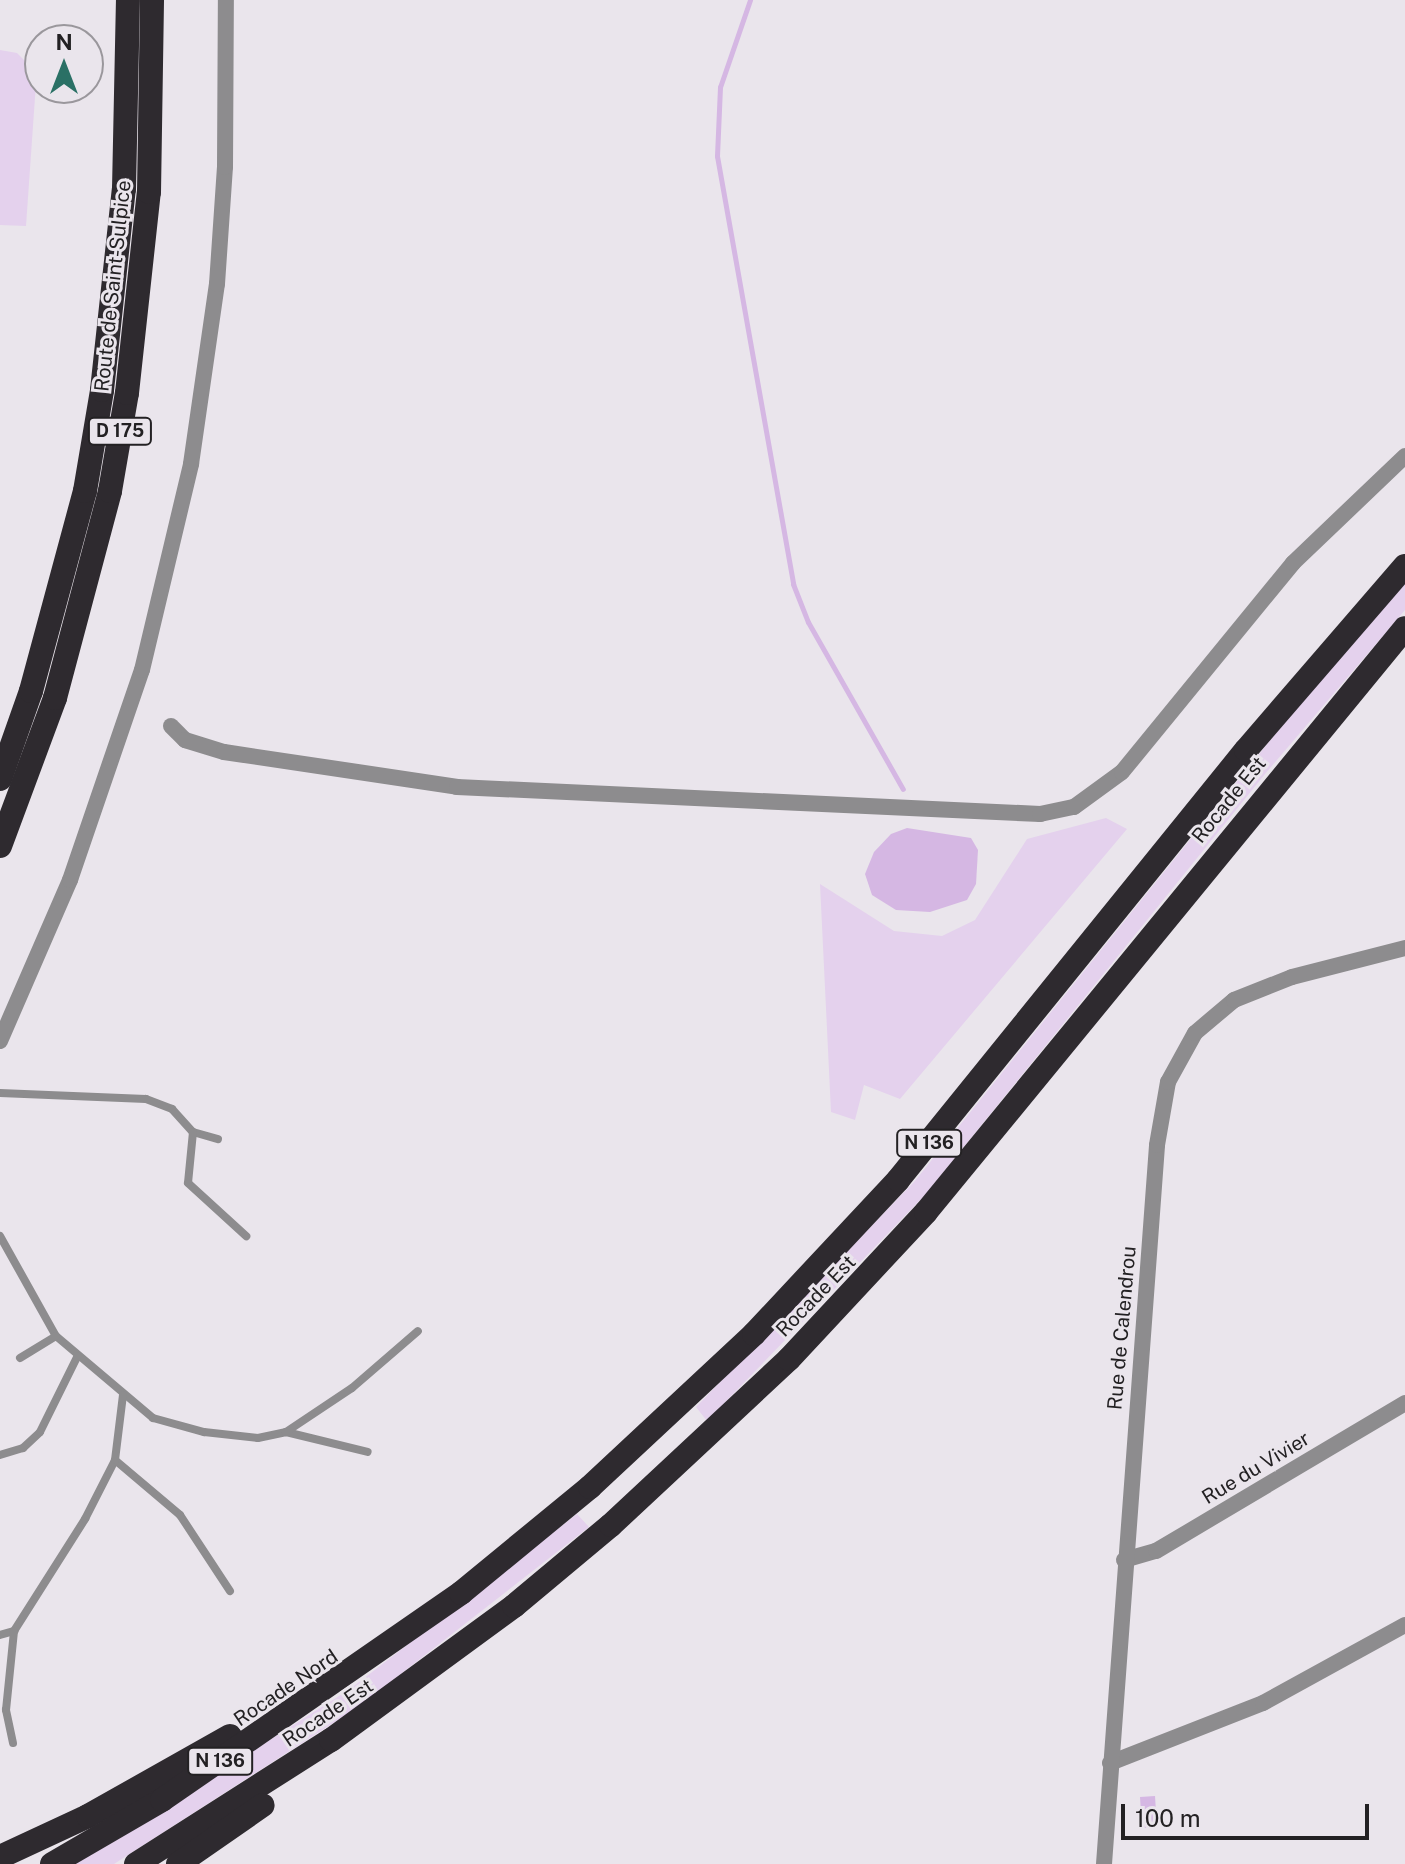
<!DOCTYPE html>
<html>
<head>
<meta charset="utf-8">
<style>
  body { margin:0 }
  #map { position:relative; width:1405px; height:1864px; overflow:hidden; background:#eae5ec; font-family:"Public Sans",sans-serif }
  div>[style] { position:absolute }
  .green>* { inset:0; background:#e4d1ed }
  .water>* { inset:0; background:#d5b7e3 }
  .stream>* { height:5px; margin:-2.5px; padding:0 2.5px; transform-origin:2.5px; border-radius:2.5px; background:#d5b7e3 }
  .lane>* { height:8px; margin:-4px; padding:0 4px; transform-origin:4px; border-radius:4px; background:#8d8c8e }
  .street>* { height:16px; margin:-8px; padding:0 8px; transform-origin:8px; border-radius:8px; background:#8d8c8e }
  .highway>* { height:24px; margin:-12px; padding:0 12px; transform-origin:12px; border-radius:12px; background:#2e2a2f }
  span { translate:-50% -50%; white-space:nowrap; text-align:center; line-height:1.15; -webkit-text-stroke:6px #eae5ec; paint-order:stroke }
  .shield-label span { padding:2px 6px; background:#eae5ec; border:2px solid; border-radius:6px; -webkit-text-stroke-width:0 }
  .shield-label { font-size:18px; color:#232123; font-weight:700 }
  .street-label { font-size:20px; color:#232123 }
  .north { position:absolute; left:24px; top:24px; width:80px; height:80px; box-sizing:border-box; background:#eae5ec; border:2px solid #9a979c; border-radius:50%; rotate:0deg; font-size:22px; font-weight:700; line-height:32px; text-align:center; color:#232123 }
  .north::after { content:''; display:block; margin:auto; width:28px; height:36px; background:#2a7065; clip-path:polygon(50% 0,100% 100%,50% 72%,0 100%) }
  .scale { position:absolute; left:1121px; top:1804px; width:248px; height:36px; box-sizing:border-box; border:4px solid #232123; border-top:0; padding-left:10px; font-size:24px; line-height:28px; white-space:nowrap; color:#232123; -webkit-text-stroke:6px #eae5ec; paint-order:stroke }
</style>
</head>
<body>
<div id="map">
  <div class="green">
    <i style="clip-path:polygon(0 50px,17px 53px,32px 68px,36px 83px,26px 226px,0 225px)"></i>
    <i style="clip-path:polygon(1405px 584px,1405px 610px,1265px 774px,925px 1195px,707px 1421px,696px 1407px,914px 1182px,1318px 681px)"></i>
    <i style="clip-path:polygon(1106px 818px,1127px 829px,900px 1099px,864px 1085px,855px 1120px,831px 1112px,820px 884px,894px 931px,942px 936px,975px 920px,1027px 839px)"></i>
    <i style="clip-path:polygon(577px 1514px,589px 1527px,361px 1705px,114px 1864px,75px 1864px,350px 1689px)"></i>
  </div>
  <div class="water">
    <i style="clip-path:polygon(907px 828px,971px 838px,978px 850px,976px 884px,967px 900px,930px 912px,896px 910px,872px 895px,865px 874px,874px 852px,891px 834px)"></i>
    <i style="clip-path:polygon(1155px 1796px,1157px 1827px,1142px 1828px,1140px 1797px)"></i>
  </div>
  <div class="stream">
    <i style="left:750px;top:0;width:92px;rotate:109deg"></i>
    <i style="left:720px;top:87px;width:69px;rotate:92.5deg"></i>
    <i style="left:717px;top:156px;width:435px;rotate:79.9deg"></i>
    <i style="left:793px;top:584px;width:41px;rotate:68.5deg"></i>
    <i style="left:808px;top:622px;width:192px;rotate:60.4deg"></i>
  </div>
  <div class="lane">
    <i style="left:0;top:1093px;width:146px;rotate:2.4deg"></i>
    <i style="left:146px;top:1099px;width:28px;rotate:21deg"></i>
    <i style="left:172px;top:1109px;width:31px;rotate:48deg"></i>
    <i style="left:193px;top:1132px;width:26px;rotate:16deg"></i>
    <i style="left:193px;top:1132px;width:51px;rotate:95.6deg"></i>
    <i style="left:188px;top:1183px;width:79px;rotate:42.4deg"></i>
    <i style="left:0;top:1236px;width:115px;rotate:60.8deg"></i>
    <i style="left:56px;top:1336px;width:127px;rotate:40.2deg"></i>
    <i style="left:153px;top:1418px;width:53px;rotate:15.4deg"></i>
    <i style="left:204px;top:1432px;width:54px;rotate:6.3deg"></i>
    <i style="left:258px;top:1438px;width:29px;rotate:-12deg"></i>
    <i style="left:286px;top:1432px;width:84px;rotate:13.7deg"></i>
    <i style="left:20px;top:1358px;width:42px;rotate:-31.4deg"></i>
    <i style="left:286px;top:1432px;width:79px;rotate:-33.7deg"></i>
    <i style="left:352px;top:1388px;width:87px;rotate:-40.8deg"></i>
    <i style="left:0;top:1455px;width:24px;rotate:-17deg"></i>
    <i style="left:23px;top:1448px;width:23px;rotate:-43deg"></i>
    <i style="left:40px;top:1432px;width:84px;rotate:-63.7deg"></i>
    <i style="left:115px;top:1460px;width:85px;rotate:40.2deg"></i>
    <i style="left:180px;top:1515px;width:91px;rotate:56.7deg"></i>
    <i style="left:0;top:1635px;width:15px;rotate:-16deg"></i>
    <i style="left:14px;top:1631px;width:133px;rotate:-57.6deg"></i>
    <i style="left:85px;top:1519px;width:66px;rotate:-63deg"></i>
    <i style="left:115px;top:1460px;width:65px;rotate:-83deg"></i>
    <i style="left:13px;top:1743px;width:34px;rotate:-102deg"></i>
    <i style="left:6px;top:1710px;width:79px;rotate:-84.2deg"></i>
  </div>
  <div class="street">
    <i style="left:171px;top:726px;width:20px;rotate:45deg"></i>
    <i style="left:185px;top:740px;width:41px;rotate:17.1deg"></i>
    <i style="left:224px;top:752px;width:236px;rotate:8.5deg"></i>
    <i style="left:457px;top:787px;width:584px;rotate:2.65deg"></i>
    <i style="left:1040px;top:814px;width:35px;rotate:-12deg"></i>
    <i style="left:1074px;top:807px;width:59px;rotate:-36.1deg"></i>
    <i style="left:1122px;top:772px;width:270px;rotate:-50.7deg"></i>
    <i style="left:1293px;top:563px;width:155px;rotate:-43.7deg"></i>
    <i style="left:0;top:1041px;width:176px;rotate:-66.5deg"></i>
    <i style="left:70px;top:880px;width:222px;rotate:-71.1deg"></i>
    <i style="left:142px;top:670px;width:212px;rotate:-76.6deg"></i>
    <i style="left:191px;top:464px;width:182px;rotate:-81.8deg"></i>
    <i style="left:217px;top:284px;width:117px;rotate:-86.1deg"></i>
    <i style="left:225px;top:167px;width:167px;rotate:-89.7deg"></i>
    <i style="left:1124px;top:1560px;width:33px;rotate:-16deg"></i>
    <i style="left:1156px;top:1551px;width:290px;rotate:-30.7deg"></i>
    <i style="left:1110px;top:1763px;width:164px;rotate:-21.4deg"></i>
    <i style="left:1263px;top:1703px;width:162px;rotate:-28.8deg"></i>
    <i style="left:1104px;top:1864px;width:721px;rotate:-85.78deg"></i>
    <i style="left:1157px;top:1145px;width:64px;rotate:-80.1deg"></i>
    <i style="left:1168px;top:1082px;width:56px;rotate:-61.1deg"></i>
    <i style="left:1195px;top:1033px;width:51px;rotate:-40.2deg"></i>
    <i style="left:1234px;top:1000px;width:62px;rotate:-21.6deg"></i>
    <i style="left:1292px;top:977px;width:117px;rotate:-14.4deg"></i>
  </div>
  <div class="highway">
    <i style="left:0;top:779px;width:93px;rotate:-70.6deg"></i>
    <i style="left:31px;top:691px;width:207px;rotate:-74.9deg"></i>
    <i style="left:85px;top:491px;width:102px;rotate:-80.4deg"></i>
    <i style="left:102px;top:390px;width:202px;rotate:-83.8deg"></i>
    <i style="left:124px;top:189px;width:189px;rotate:-88.8deg"></i>
    <i style="left:0;top:846px;width:158px;rotate:-69.6deg"></i>
    <i style="left:55px;top:698px;width:214px;rotate:-75.1deg"></i>
    <i style="left:110px;top:491px;width:99px;rotate:-80.2deg"></i>
    <i style="left:127px;top:393px;width:202px;rotate:-83.8deg"></i>
    <i style="left:149px;top:192px;width:192px;rotate:-89.1deg"></i>
    <i style="left:0;top:1857px;width:97px;rotate:-25deg"></i>
    <i style="left:88px;top:1816px;width:163px;rotate:-29.4deg"></i>
    <i style="left:52px;top:1864px;width:127px;rotate:-30.2deg"></i>
    <i style="left:162px;top:1800px;width:364px;rotate:-34.7deg"></i>
    <i style="left:461px;top:1593px;width:167px;rotate:-39.4deg"></i>
    <i style="left:590px;top:1487px;width:224px;rotate:-43deg"></i>
    <i style="left:754px;top:1334px;width:211px;rotate:-46.9deg"></i>
    <i style="left:898px;top:1180px;width:553px;rotate:-51.02deg"></i>
    <i style="left:1246px;top:750px;width:243px;rotate:-49.2deg"></i>
    <i style="left:136px;top:1864px;width:231px;rotate:-32.5deg"></i>
    <i style="left:331px;top:1740px;width:227px;rotate:-36.2deg"></i>
    <i style="left:514px;top:1606px;width:126px;rotate:-39.9deg"></i>
    <i style="left:611px;top:1525px;width:243px;rotate:-43deg"></i>
    <i style="left:789px;top:1359px;width:201px;rotate:-47deg"></i>
    <i style="left:926px;top:1212px;width:755px;rotate:-50.64deg"></i>
    <i style="left:178px;top:1864px;width:103px;rotate:-34.8deg"></i>
  </div>
  <div class="shield-label">
    <span style="left:120px;top:431px">D 175</span>
    <span style="left:929px;top:1143px">N 136</span>
    <span style="left:220px;top:1761px">N 136</span>
  </div>
  <div class="street-label">
    <span style="left:113px;top:286px;rotate:-84deg">Route de Saint-Sulpice</span>
    <span style="left:1229px;top:800px;rotate:-51deg">Rocade Est</span>
    <span style="left:816px;top:1296px;rotate:-46deg">Rocade Est</span>
    <span style="left:1122px;top:1328px;rotate:-85deg">Rue de Calendrou</span>
    <span style="left:1256px;top:1468px;rotate:-31deg">Rue du Vivier</span>
    <span style="left:286px;top:1688px;rotate:-34deg">Rocade Nord</span>
    <span style="left:328px;top:1713px;rotate:-34deg">Rocade Est</span>
  </div>
  <div class="north">N</div>
  <div class="scale">100 m</div>
</div>
</body>
</html>
